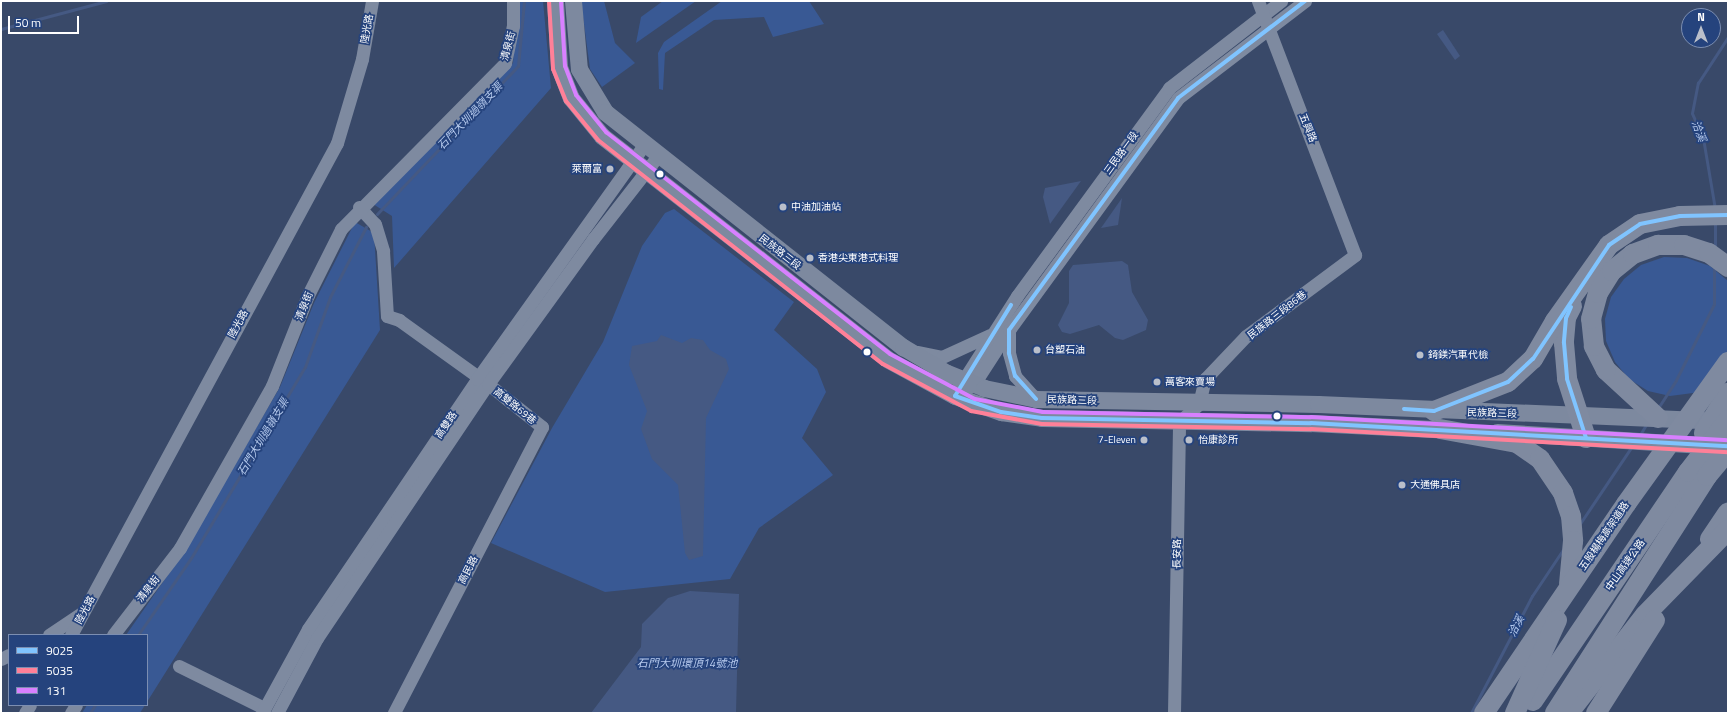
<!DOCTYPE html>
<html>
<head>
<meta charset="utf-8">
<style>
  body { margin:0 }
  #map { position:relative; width:1729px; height:714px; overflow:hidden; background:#394969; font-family:"Titillium Web","Noto Sans TC",sans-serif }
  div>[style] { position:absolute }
  .green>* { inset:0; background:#395994 }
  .water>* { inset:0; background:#455983 }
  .stream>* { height:3px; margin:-1.5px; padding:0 1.5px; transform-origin:1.5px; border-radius:1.5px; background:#455983 }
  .minor>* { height:13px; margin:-6.5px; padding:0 6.5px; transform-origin:6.5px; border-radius:6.5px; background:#7e8aa0 }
  .major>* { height:17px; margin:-8.5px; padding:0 8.5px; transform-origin:8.5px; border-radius:8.5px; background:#7d899f }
  .highway>* { height:20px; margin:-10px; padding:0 10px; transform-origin:10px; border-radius:10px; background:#7f8aa0 }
  .bus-1>* { height:4px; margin:-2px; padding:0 2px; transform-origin:2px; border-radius:2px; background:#80c4ff }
  .bus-2>* { height:4px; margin:-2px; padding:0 2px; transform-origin:2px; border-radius:2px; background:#ff8098 }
  .bus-3>* { height:4px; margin:-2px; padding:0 2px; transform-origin:2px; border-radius:2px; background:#d880ff }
  .dots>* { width:11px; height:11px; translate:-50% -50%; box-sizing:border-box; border:2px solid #25437d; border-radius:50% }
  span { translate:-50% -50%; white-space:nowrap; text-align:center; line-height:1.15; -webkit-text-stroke:3.5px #25437d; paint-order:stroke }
  .street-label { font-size:10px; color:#fff }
  .poi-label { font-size:10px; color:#fff }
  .right { translate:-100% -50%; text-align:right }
  .left { translate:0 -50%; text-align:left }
  .water-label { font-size:11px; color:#b6caed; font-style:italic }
  .frame { position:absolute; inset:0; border:2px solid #fff; pointer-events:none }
  .legend { position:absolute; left:8px; top:634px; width:140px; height:72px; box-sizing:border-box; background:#25437d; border:1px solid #7c8eb1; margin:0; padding:5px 7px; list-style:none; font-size:12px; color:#fff }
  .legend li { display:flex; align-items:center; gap:8px; height:20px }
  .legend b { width:20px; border:1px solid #7c8eb1 }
  .north { position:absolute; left:1681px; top:8px; width:40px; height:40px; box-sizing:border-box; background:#25437d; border:1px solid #7c8eb1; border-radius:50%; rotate:0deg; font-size:11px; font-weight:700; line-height:16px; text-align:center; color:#fff }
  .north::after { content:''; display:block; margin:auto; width:14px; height:18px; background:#babfca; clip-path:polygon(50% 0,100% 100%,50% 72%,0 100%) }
  .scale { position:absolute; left:8px; top:16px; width:71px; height:18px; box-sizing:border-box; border:2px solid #fff; border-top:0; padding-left:5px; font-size:12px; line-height:14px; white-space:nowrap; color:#fff; -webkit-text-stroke:3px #25437d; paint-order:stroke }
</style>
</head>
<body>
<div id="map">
  <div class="green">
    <i style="clip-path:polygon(518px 1px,543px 1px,551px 88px,394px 268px,392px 216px,373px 204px,513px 63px)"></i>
    <i style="clip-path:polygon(581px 1px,604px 1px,615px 43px,635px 63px,602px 87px,590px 69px)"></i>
    <i style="clip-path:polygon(663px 1px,696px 1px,636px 43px,641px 17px)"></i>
    <i style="clip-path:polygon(722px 1px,809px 1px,824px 24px,773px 37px,764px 17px,714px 20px,665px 53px,663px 90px,659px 89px,658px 53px,664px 42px)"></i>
    <i style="clip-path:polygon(674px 209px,794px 302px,774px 330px,817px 369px,826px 392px,802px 438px,833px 475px,759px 528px,730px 579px,605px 592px,491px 543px,552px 428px,603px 342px,642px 246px,665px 213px)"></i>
    <i style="clip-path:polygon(355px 222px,374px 233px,380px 330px,147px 702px,147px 635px,126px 635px,186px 549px,280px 387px,314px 303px)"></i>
    <i style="clip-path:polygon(1664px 257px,1687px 258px,1710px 266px,1728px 281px,1728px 365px,1713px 384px,1693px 393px,1670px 396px,1648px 391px,1629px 379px,1615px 362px,1606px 341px,1605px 319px,1611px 297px,1624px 279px,1641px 265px)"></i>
    <i style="clip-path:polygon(87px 705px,145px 705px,140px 713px,82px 713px)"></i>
  </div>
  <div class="water">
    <i style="clip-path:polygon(1443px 30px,1460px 56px,1455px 60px,1437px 34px)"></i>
    <i style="clip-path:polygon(1081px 181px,1050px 224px,1043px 197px,1045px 188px)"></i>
    <i style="clip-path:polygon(1122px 198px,1118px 225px,1101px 228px)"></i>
    <i style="clip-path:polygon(1122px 261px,1128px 265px,1132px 292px,1148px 320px,1146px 330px,1123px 340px,1115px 338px,1099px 325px,1070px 334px,1062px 332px,1058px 325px,1069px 303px,1069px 271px,1073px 265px)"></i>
    <i style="clip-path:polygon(661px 335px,682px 343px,691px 338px,703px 340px,710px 350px,726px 359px,729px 369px,706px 418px,703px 556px,689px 560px,685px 553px,678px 485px,652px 459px,641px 429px,647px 411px,629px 365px,632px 346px,657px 341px)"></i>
    <i style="clip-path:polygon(690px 591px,739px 594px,736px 713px,591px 713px,641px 647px,642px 624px,668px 598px)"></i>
  </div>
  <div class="stream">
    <i style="left:1px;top:29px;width:109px;rotate:-14.9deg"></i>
    <i style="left:1715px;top:209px;width:72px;rotate:-99.6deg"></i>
    <i style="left:1703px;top:138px;width:27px;rotate:-114deg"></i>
    <i style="left:1692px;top:113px;width:31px;rotate:-79deg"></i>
    <i style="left:1698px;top:83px;width:55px;rotate:-56.9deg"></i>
    <i style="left:377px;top:214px;width:204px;rotate:-46.4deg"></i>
    <i style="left:518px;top:66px;width:65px;rotate:-84.7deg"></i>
    <i style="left:1715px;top:248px;width:26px;rotate:-90deg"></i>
    <i style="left:1658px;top:408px;width:33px;rotate:-57deg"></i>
    <i style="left:1676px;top:380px;width:85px;rotate:-63.4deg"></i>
    <i style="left:1714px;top:304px;width:38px;rotate:-90deg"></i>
    <i style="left:1641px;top:433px;width:12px;rotate:-59deg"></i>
    <i style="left:1579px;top:525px;width:92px;rotate:-56.1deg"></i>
    <i style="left:138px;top:635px;width:93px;rotate:-55.5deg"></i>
    <i style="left:191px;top:558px;width:222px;rotate:-59.2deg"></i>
    <i style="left:305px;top:367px;width:74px;rotate:-70.3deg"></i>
    <i style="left:330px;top:297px;width:79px;rotate:-62.8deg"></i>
    <i style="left:90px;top:713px;width:9px;rotate:-58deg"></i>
    <i style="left:1471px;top:713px;width:132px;rotate:-62.5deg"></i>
    <i style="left:1532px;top:596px;width:58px;rotate:-56.3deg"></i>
  </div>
  <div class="minor">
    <i style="left:359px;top:207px;width:23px;rotate:47deg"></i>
    <i style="left:375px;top:224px;width:28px;rotate:73deg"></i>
    <i style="left:383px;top:251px;width:65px;rotate:86.5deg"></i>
    <i style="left:387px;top:316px;width:13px;rotate:18deg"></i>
    <i style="left:399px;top:320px;width:110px;rotate:35.7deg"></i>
    <i style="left:488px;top:384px;width:69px;rotate:38.5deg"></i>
    <i style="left:542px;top:427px;width:322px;rotate:117.4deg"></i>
    <i style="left:1009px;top:330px;width:23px;rotate:90deg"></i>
    <i style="left:1009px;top:353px;width:24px;rotate:75deg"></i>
    <i style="left:1015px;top:376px;width:31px;rotate:48deg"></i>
    <i style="left:917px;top:352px;width:25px;rotate:11deg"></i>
    <i style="left:942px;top:357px;width:53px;rotate:-24.6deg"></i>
    <i style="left:959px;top:387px;width:108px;rotate:-57.5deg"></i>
    <i style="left:1017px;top:296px;width:258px;rotate:-53.8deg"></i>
    <i style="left:1169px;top:88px;width:142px;rotate:-37.8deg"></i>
    <i style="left:955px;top:396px;width:22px;rotate:-32deg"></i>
    <i style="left:974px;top:384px;width:64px;rotate:-57.1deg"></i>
    <i style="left:1009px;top:330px;width:287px;rotate:-53.9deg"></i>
    <i style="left:1178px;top:98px;width:160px;rotate:-37.4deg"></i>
    <i style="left:49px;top:635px;width:40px;rotate:-34deg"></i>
    <i style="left:71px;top:635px;width:559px;rotate:-61.6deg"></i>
    <i style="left:337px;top:143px;width:88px;rotate:-73.4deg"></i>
    <i style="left:362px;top:59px;width:59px;rotate:-80.2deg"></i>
    <i style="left:113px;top:635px;width:110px;rotate:-52.4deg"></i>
    <i style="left:180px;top:548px;width:186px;rotate:-60.4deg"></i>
    <i style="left:272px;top:386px;width:98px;rotate:-68.4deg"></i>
    <i style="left:308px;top:295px;width:74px;rotate:-63.4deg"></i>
    <i style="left:341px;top:229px;width:233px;rotate:-45.3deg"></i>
    <i style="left:505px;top:63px;width:38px;rotate:-78deg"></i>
    <i style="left:513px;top:26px;width:25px;rotate:-90deg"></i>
    <i style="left:1px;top:659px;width:9px;rotate:-27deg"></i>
    <i style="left:179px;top:666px;width:95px;rotate:26.3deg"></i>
    <i style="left:25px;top:713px;width:9px;rotate:-58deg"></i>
    <i style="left:71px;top:713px;width:9px;rotate:-58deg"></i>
    <i style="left:262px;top:713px;width:96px;rotate:-61.3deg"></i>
    <i style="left:308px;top:629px;width:302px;rotate:-55.9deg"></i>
    <i style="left:477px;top:379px;width:286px;rotate:-54.5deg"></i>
    <i style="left:277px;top:713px;width:85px;rotate:-61.9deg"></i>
    <i style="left:317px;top:638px;width:306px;rotate:-56.1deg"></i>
    <i style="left:488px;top:384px;width:179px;rotate:-54.1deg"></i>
    <i style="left:593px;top:239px;width:104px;rotate:-52deg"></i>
    <i style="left:1174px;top:713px;width:291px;rotate:-89deg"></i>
    <i style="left:1179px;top:422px;width:27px;rotate:-42deg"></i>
    <i style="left:1199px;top:404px;width:26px;rotate:-77deg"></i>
    <i style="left:1205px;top:379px;width:59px;rotate:-46.4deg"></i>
    <i style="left:1246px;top:336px;width:136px;rotate:-36.6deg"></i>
    <i style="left:1355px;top:255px;width:272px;rotate:-110.9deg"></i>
  </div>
  <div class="major">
    <i style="left:555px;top:1px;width:66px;rotate:86.5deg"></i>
    <i style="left:559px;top:67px;width:33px;rotate:69deg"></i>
    <i style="left:571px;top:98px;width:49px;rotate:50.8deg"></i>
    <i style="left:602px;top:136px;width:362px;rotate:38deg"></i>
    <i style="left:887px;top:359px;width:77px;rotate:28.6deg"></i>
    <i style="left:955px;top:396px;width:49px;rotate:19.2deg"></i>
    <i style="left:1001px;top:412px;width:41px;rotate:8.3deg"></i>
    <i style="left:1042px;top:418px;width:269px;rotate:1.1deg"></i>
    <i style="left:1311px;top:423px;width:142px;rotate:2.8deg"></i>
    <i style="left:573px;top:1px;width:68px;rotate:85deg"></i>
    <i style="left:579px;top:69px;width:50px;rotate:58.8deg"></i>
    <i style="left:605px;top:112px;width:380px;rotate:38.3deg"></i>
    <i style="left:903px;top:347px;width:51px;rotate:30.6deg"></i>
    <i style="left:947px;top:373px;width:40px;rotate:22deg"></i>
    <i style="left:984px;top:388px;width:53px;rotate:11.9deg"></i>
    <i style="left:1036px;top:399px;width:282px;rotate:1deg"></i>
    <i style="left:1318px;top:404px;width:406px;rotate:2.4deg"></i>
    <i style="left:1497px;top:432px;width:222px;rotate:3.6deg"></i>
  </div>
  <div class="highway">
    <i style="left:1572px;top:306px;width:13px;rotate:117deg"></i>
    <i style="left:1566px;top:318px;width:25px;rotate:95deg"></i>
    <i style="left:1564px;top:343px;width:36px;rotate:85deg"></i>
    <i style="left:1567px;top:379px;width:62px;rotate:72.1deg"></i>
    <i style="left:1434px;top:411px;width:79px;rotate:-21.4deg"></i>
    <i style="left:1508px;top:382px;width:34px;rotate:-43deg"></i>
    <i style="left:1533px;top:359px;width:44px;rotate:-59.9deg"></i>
    <i style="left:1555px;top:321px;width:93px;rotate:-54.6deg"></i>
    <i style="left:1609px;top:245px;width:37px;rotate:-34deg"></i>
    <i style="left:1640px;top:224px;width:41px;rotate:-11.3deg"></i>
    <i style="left:1680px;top:216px;width:48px;rotate:-1.2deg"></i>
    <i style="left:1658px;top:418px;width:71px;rotate:-137.3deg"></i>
    <i style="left:1606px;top:370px;width:27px;rotate:-117deg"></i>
    <i style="left:1594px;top:346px;width:27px;rotate:-96deg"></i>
    <i style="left:1591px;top:319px;width:27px;rotate:-75deg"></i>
    <i style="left:1598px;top:293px;width:26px;rotate:-58deg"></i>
    <i style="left:1612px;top:271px;width:27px;rotate:-39deg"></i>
    <i style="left:1633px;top:254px;width:27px;rotate:-20deg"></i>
    <i style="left:1658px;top:245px;width:26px"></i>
    <i style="left:1684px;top:245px;width:26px;rotate:18deg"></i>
    <i style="left:1709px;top:253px;width:24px;rotate:36deg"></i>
    <i style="left:1440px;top:429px;width:78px;rotate:10.3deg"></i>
    <i style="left:1517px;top:443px;width:28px;rotate:35deg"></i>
    <i style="left:1540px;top:459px;width:41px;rotate:55.9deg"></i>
    <i style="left:1563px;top:493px;width:24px;rotate:71deg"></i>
    <i style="left:1571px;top:516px;width:25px;rotate:85deg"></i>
    <i style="left:1573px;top:541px;width:43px;rotate:95.3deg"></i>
    <i style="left:1704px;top:433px;width:47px;rotate:-59deg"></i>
    <i style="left:1710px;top:539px;width:32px;rotate:-56deg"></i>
    <i style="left:1533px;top:701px;width:277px;rotate:-55.9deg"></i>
    <i style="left:1688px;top:472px;width:66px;rotate:-52.4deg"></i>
    <i style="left:1571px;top:710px;width:120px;rotate:-52.1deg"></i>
    <i style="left:1645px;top:615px;width:119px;rotate:-45.7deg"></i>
    <i style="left:1484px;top:713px;width:253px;rotate:-55.8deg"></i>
    <i style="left:1626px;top:504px;width:175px;rotate:-54.3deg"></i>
    <i style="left:1515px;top:713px;width:102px;rotate:-65.7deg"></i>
    <i style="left:1555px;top:713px;width:282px;rotate:-57.3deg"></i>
    <i style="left:1707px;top:476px;width:33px;rotate:-50deg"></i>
    <i style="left:1596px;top:713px;width:110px;rotate:-57.6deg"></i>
  </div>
  <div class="bus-1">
    <i style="left:1571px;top:307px;width:12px;rotate:114deg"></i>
    <i style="left:1566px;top:318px;width:25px;rotate:95deg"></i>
    <i style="left:1564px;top:343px;width:36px;rotate:85deg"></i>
    <i style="left:1567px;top:379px;width:62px;rotate:72.1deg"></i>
    <i style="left:955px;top:396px;width:49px;rotate:19.2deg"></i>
    <i style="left:1001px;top:412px;width:41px;rotate:8.3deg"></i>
    <i style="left:1042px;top:418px;width:269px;rotate:1.1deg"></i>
    <i style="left:1311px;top:423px;width:418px;rotate:3.2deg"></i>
    <i style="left:955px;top:396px;width:107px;rotate:-58.4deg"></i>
    <i style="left:1036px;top:399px;width:31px;rotate:-132deg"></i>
    <i style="left:1015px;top:376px;width:24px;rotate:-105deg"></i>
    <i style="left:1009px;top:353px;width:23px;rotate:-90deg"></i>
    <i style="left:1009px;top:330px;width:287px;rotate:-53.9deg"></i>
    <i style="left:1178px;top:98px;width:160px;rotate:-37.4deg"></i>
    <i style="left:1404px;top:409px;width:30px;rotate:4deg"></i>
    <i style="left:1434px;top:411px;width:79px;rotate:-21.4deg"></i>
    <i style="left:1508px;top:382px;width:34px;rotate:-43deg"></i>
    <i style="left:1533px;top:359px;width:137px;rotate:-56.3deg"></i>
    <i style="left:1609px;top:245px;width:37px;rotate:-34deg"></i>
    <i style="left:1640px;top:224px;width:41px;rotate:-11.3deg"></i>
    <i style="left:1680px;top:216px;width:48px;rotate:-1.2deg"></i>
  </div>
  <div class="bus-2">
    <i style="left:549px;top:1px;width:68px;rotate:86.6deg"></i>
    <i style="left:553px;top:69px;width:35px;rotate:68deg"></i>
    <i style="left:566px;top:101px;width:50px;rotate:50.6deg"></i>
    <i style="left:598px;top:140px;width:362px;rotate:38.2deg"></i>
    <i style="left:883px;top:364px;width:100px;rotate:28.1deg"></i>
    <i style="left:971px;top:411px;width:72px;rotate:10.4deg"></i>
    <i style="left:1042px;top:424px;width:269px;rotate:1.1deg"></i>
    <i style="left:1311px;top:429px;width:418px;rotate:3.2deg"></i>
  </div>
  <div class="bus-3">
    <i style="left:561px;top:1px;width:65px;rotate:86.5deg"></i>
    <i style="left:565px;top:66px;width:31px;rotate:69deg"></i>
    <i style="left:576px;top:95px;width:48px;rotate:51deg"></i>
    <i style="left:606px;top:132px;width:360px;rotate:38deg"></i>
    <i style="left:890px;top:354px;width:96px;rotate:27.9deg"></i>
    <i style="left:975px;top:399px;width:69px;rotate:10.8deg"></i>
    <i style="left:1043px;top:412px;width:268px;rotate:1.1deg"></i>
    <i style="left:1311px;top:417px;width:418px;rotate:3.2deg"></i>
  </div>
  <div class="dots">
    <i style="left:610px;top:169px;background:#babfca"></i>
    <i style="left:660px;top:174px;background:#fff"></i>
    <i style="left:783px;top:207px;background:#babfca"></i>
    <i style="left:810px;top:258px;background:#babfca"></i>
    <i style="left:1037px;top:350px;background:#babfca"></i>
    <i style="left:867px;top:352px;background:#fff"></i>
    <i style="left:1420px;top:355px;background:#babfca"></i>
    <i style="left:1157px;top:382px;background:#babfca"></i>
    <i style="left:1277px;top:416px;background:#fff"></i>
    <i style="left:1144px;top:440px;background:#babfca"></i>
    <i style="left:1189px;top:440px;background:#babfca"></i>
    <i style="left:1402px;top:485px;background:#babfca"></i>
  </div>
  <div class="street-label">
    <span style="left:367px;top:29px;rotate:-80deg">陸光路</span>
    <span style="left:508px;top:46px;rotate:-75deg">清泉街</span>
    <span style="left:1308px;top:128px;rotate:68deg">五興路</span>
    <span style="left:1121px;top:153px;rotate:-54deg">三民路一段</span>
    <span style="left:780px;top:252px;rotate:38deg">民族路三段</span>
    <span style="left:304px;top:306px;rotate:-68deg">清泉街</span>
    <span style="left:1277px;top:315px;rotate:-38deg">民族路三段86巷</span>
    <span style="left:238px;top:324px;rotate:-62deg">陸光路</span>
    <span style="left:1072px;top:400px;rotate:2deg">民族路三段</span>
    <span style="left:515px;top:406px;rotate:39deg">高雙路69巷</span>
    <span style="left:1492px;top:413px;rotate:2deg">民族路三段</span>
    <span style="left:446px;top:425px;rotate:-56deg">高雙路</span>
    <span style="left:1604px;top:536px;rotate:-56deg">五股楊梅高架道路</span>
    <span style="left:1177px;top:554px;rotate:-89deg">長安路</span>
    <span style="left:1625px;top:565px;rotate:-55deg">中山高速公路</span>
    <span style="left:468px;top:570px;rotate:-63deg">高民路</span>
    <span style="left:148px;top:589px;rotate:-52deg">清泉街</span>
    <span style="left:85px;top:610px;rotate:-62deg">陸光路</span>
  </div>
  <div class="poi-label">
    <span class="right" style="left:602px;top:169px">萊爾富</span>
    <span class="left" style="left:791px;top:207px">中油加油站</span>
    <span class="left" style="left:818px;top:258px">香港尖東港式料理</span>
    <span class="left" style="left:1045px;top:350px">台塑石油</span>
    <span class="left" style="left:1428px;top:355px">錡鎂汽車代檢</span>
    <span class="left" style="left:1165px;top:382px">萬客來賣場</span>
    <span class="right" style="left:1136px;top:440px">7-Eleven</span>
    <span class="left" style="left:1198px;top:440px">怡康診所</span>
    <span class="left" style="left:1410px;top:485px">大通佛具店</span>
  </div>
  <div class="water-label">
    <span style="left:470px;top:116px;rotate:-46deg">石門大圳過嶺支渠</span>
    <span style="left:1699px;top:131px;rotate:70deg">洽溪</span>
    <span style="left:263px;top:437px;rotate:-59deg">石門大圳過嶺支渠</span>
    <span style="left:1516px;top:626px;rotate:-63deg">洽溪</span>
    <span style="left:687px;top:663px">石門大圳環頂14號池</span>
  </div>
  <div class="frame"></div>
  <ul class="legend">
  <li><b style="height:5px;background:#80c4ff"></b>9025</li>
  <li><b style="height:5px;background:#ff8098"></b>5035</li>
  <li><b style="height:5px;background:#d880ff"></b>131</li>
  </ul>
  <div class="north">N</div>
  <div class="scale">50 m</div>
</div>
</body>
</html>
